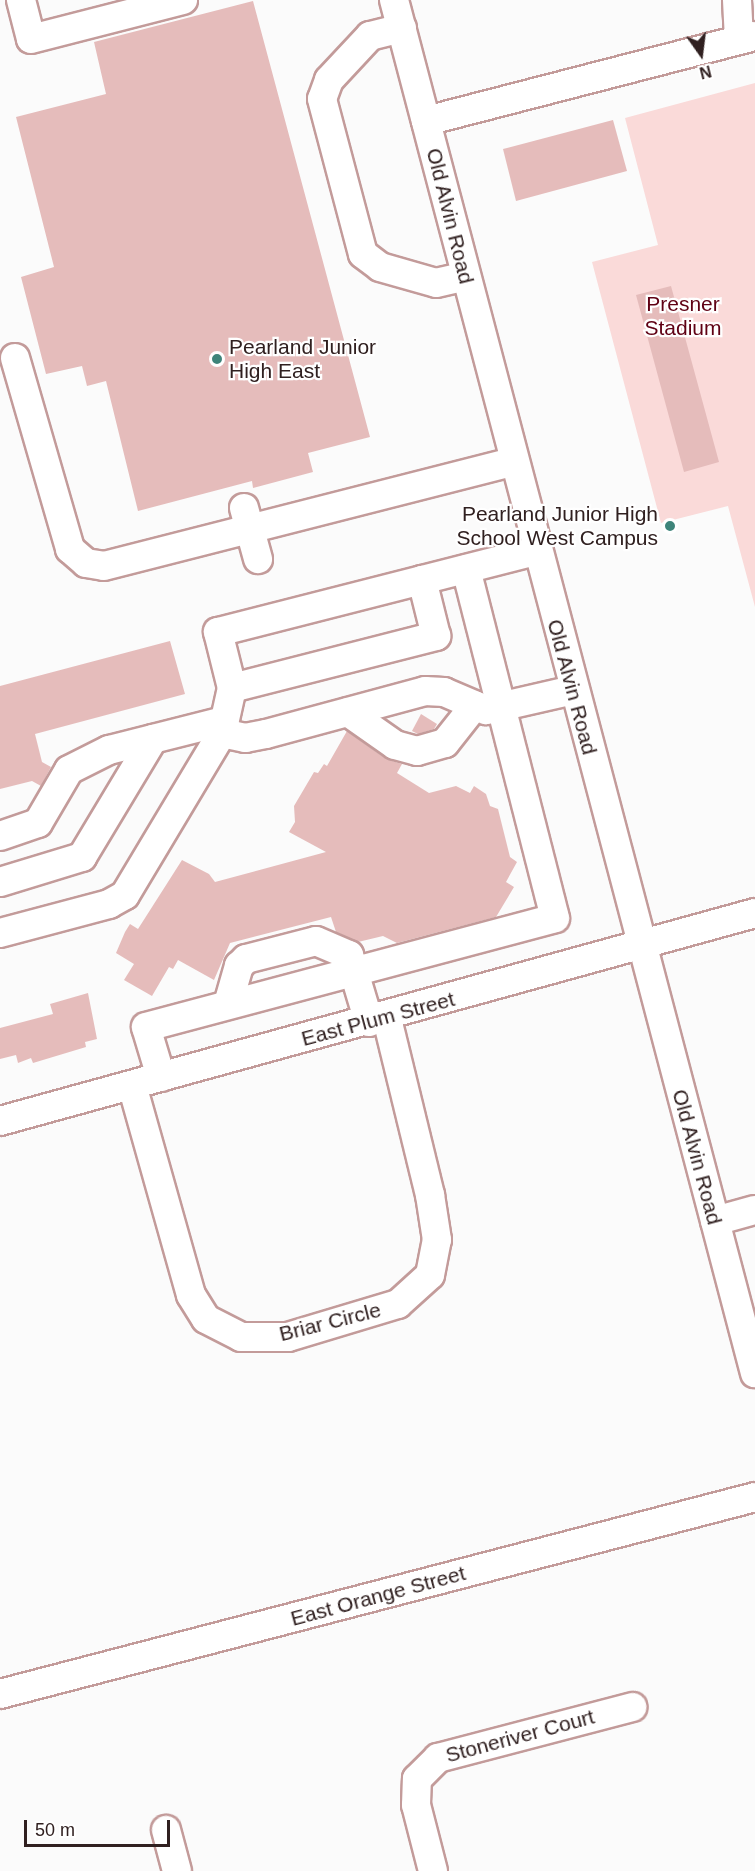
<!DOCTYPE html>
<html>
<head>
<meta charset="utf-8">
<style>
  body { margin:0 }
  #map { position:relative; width:755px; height:1871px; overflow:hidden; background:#fbfbfb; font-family:Arial,sans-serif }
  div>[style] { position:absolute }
  .green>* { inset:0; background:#fadad9 }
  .building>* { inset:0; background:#e5bcbb }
  .roads { filter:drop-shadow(2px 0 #c39b9a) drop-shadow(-2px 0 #c39b9a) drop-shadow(0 2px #c39b9a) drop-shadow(0 -2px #c39b9a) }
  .minor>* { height:28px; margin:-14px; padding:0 14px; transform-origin:14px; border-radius:14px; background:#fff }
  .dots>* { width:16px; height:16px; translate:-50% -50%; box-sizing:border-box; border:3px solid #fff; border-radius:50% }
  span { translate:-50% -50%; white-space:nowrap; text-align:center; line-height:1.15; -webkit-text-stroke:4.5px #fff; paint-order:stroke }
  .street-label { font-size:21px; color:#302020 }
  .park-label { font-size:21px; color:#5f0114 }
  .poi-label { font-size:21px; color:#302020 }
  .left { translate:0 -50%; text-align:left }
  .right { translate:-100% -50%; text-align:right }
  .north { position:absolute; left:671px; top:24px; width:60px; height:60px; -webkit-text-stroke:4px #fff; paint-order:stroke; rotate:166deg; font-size:16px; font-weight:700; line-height:24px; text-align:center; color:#302020 }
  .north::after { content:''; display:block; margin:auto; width:21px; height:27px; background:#302020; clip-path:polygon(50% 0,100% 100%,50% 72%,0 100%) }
  .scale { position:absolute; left:24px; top:1820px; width:146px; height:27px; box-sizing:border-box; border:3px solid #302020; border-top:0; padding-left:8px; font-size:18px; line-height:21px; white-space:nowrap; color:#302020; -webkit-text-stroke:4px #fff; paint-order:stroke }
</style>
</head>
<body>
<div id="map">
  <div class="green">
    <i style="clip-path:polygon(755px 83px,755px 607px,728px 506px,661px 523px,592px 262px,658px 245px,625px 118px)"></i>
  </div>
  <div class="building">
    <i style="clip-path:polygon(253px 1px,370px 437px,308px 453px,313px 472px,253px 488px,252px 481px,138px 511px,106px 381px,87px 386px,82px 366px,46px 374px,21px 277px,54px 267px,16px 117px,106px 94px,94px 42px)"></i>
    <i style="clip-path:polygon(613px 120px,627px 171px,516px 201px,503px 149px)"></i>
    <i style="clip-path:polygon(671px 286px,719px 462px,684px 472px,636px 295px)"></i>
    <i style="clip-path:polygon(170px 641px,185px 694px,35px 734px,42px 762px,51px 767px,41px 786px,32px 781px,0 789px,0 686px)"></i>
    <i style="clip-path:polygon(421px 714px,437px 724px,434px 729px,418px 734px,412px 731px)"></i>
    <i style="clip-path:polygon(347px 731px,386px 759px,402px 764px,397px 773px,429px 793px,456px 786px,470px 793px,474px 786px,486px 794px,490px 806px,498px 809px,510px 857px,517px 862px,506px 882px,514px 887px,496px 917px,397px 943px,383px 936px,358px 942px,336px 932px,331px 917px,230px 943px,214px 980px,178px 960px,173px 969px,169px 967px,152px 996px,124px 980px,134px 964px,116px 953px,125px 932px,130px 924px,138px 929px,182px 860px,209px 874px,215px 882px,326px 852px,289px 832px,295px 822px,294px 806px,314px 772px,318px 773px,324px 764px,327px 766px)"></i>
    <i style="clip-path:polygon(88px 993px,97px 1039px,85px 1042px,86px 1047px,33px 1063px,31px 1058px,18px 1063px,16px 1055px,0 1059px,0 1028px,53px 1014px,50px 1004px)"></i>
  </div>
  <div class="roads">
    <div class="minor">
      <i style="left:21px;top:0;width:40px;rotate:75.6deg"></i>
      <i style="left:31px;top:39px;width:157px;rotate:-14.4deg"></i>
      <i style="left:394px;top:0;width:1420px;rotate:75.27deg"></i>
      <i style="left:737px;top:0;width:40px;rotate:87.1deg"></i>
      <i style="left:402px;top:28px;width:33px;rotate:166deg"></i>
      <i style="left:370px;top:36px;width:60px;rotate:133deg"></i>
      <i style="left:329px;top:80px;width:20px;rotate:110deg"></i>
      <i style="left:322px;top:99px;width:160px;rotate:75.2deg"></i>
      <i style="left:363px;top:254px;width:21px;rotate:37deg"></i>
      <i style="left:380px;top:267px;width:58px;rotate:15.9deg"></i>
      <i style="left:436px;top:283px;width:31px;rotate:-13deg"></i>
      <i style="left:426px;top:121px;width:340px;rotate:-14.5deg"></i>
      <i style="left:15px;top:358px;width:199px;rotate:73.9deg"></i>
      <i style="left:70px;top:549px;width:21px;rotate:41deg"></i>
      <i style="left:86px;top:563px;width:18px;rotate:9deg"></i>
      <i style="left:104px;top:566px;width:422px;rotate:-14.3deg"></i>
      <i style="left:244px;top:508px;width:53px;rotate:74.6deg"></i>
      <i style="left:232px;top:688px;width:211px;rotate:-14.3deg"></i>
      <i style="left:436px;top:636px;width:58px;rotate:-104deg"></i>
      <i style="left:348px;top:712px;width:57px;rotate:35.1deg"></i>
      <i style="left:395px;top:745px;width:23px;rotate:15deg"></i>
      <i style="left:417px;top:751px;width:29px;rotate:-16deg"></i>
      <i style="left:445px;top:743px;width:48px;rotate:-51.7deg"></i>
      <i style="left:222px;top:733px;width:24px;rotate:12deg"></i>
      <i style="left:245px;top:738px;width:21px;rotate:-11deg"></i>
      <i style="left:266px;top:734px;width:165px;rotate:-15.1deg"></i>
      <i style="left:425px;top:691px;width:19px;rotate:3deg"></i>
      <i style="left:444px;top:692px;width:46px;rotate:23.2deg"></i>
      <i style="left:486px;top:710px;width:89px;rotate:-12.9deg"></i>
      <i style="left:0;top:836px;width:40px;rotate:-18.9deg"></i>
      <i style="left:38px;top:823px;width:61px;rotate:-59.7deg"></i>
      <i style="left:69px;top:770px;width:45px;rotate:-26.6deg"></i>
      <i style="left:109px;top:750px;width:119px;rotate:-14.2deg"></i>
      <i style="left:0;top:882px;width:86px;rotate:-17deg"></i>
      <i style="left:82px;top:857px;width:138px;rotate:-59deg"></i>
      <i style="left:0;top:933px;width:113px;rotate:-14.9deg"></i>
      <i style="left:109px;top:904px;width:18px;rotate:-29deg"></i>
      <i style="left:125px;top:895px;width:189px;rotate:-59.1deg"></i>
      <i style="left:222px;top:733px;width:46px;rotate:-77.5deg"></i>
      <i style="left:232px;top:688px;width:58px;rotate:-104deg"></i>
      <i style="left:218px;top:632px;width:328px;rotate:-14.3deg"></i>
      <i style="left:228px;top:1004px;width:40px;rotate:-74deg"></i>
      <i style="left:239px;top:966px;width:10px;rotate:-45deg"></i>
      <i style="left:246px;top:959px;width:72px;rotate:-14.4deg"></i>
      <i style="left:316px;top:941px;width:36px;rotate:23deg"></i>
      <i style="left:349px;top:955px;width:70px;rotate:73.4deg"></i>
      <i style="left:161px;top:1077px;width:52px;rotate:-106.7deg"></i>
      <i style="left:146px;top:1027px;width:423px;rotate:-14.9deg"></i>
      <i style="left:555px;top:918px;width:360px;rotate:-104.3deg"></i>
      <i style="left:132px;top:1085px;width:218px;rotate:74.3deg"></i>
      <i style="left:191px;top:1295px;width:28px;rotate:58deg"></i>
      <i style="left:206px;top:1319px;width:39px;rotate:27deg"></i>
      <i style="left:241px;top:1337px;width:47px"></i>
      <i style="left:288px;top:1337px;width:115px;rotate:-16.7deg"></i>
      <i style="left:398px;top:1304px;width:43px;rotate:-42.2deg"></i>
      <i style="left:430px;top:1275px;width:36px;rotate:-79deg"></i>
      <i style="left:437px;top:1240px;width:46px;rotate:-98.8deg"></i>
      <i style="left:430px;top:1195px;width:182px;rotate:-103.7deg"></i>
      <i style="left:0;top:1121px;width:783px;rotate:-15.4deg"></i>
      <i style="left:715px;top:1221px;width:41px;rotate:-15.4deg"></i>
      <i style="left:0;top:1694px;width:780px;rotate:-14.62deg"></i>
      <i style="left:166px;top:1830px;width:42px;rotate:75deg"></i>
      <i style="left:433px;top:1871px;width:68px;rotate:-104.4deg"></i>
      <i style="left:416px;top:1805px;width:26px;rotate:-88deg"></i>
      <i style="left:417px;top:1779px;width:30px;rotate:-45deg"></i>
      <i style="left:438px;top:1758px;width:201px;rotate:-14.7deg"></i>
    </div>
  </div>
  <div class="dots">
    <i style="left:217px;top:359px;background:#3e847a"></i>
    <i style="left:670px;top:526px;background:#3e847a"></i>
  </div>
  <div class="street-label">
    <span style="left:450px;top:216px;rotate:76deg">Old Alvin Road</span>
    <span style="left:572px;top:687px;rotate:75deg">Old Alvin Road</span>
    <span style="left:378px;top:1019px;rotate:-15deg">East Plum Street</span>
    <span style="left:697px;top:1157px;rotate:75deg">Old Alvin Road</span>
    <span style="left:330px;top:1322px;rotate:-14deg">Briar Circle</span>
    <span style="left:378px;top:1596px;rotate:-15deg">East Orange Street</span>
    <span style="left:520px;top:1736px;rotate:-15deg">Stoneriver Court</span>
  </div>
  <div class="park-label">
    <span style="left:683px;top:316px">Presner<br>Stadium</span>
  </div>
  <div class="poi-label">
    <span class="left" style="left:229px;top:359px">Pearland Junior<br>High East</span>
    <span class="right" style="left:658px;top:526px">Pearland Junior High<br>School West Campus</span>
  </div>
  <div class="north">N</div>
  <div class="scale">50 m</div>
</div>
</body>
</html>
